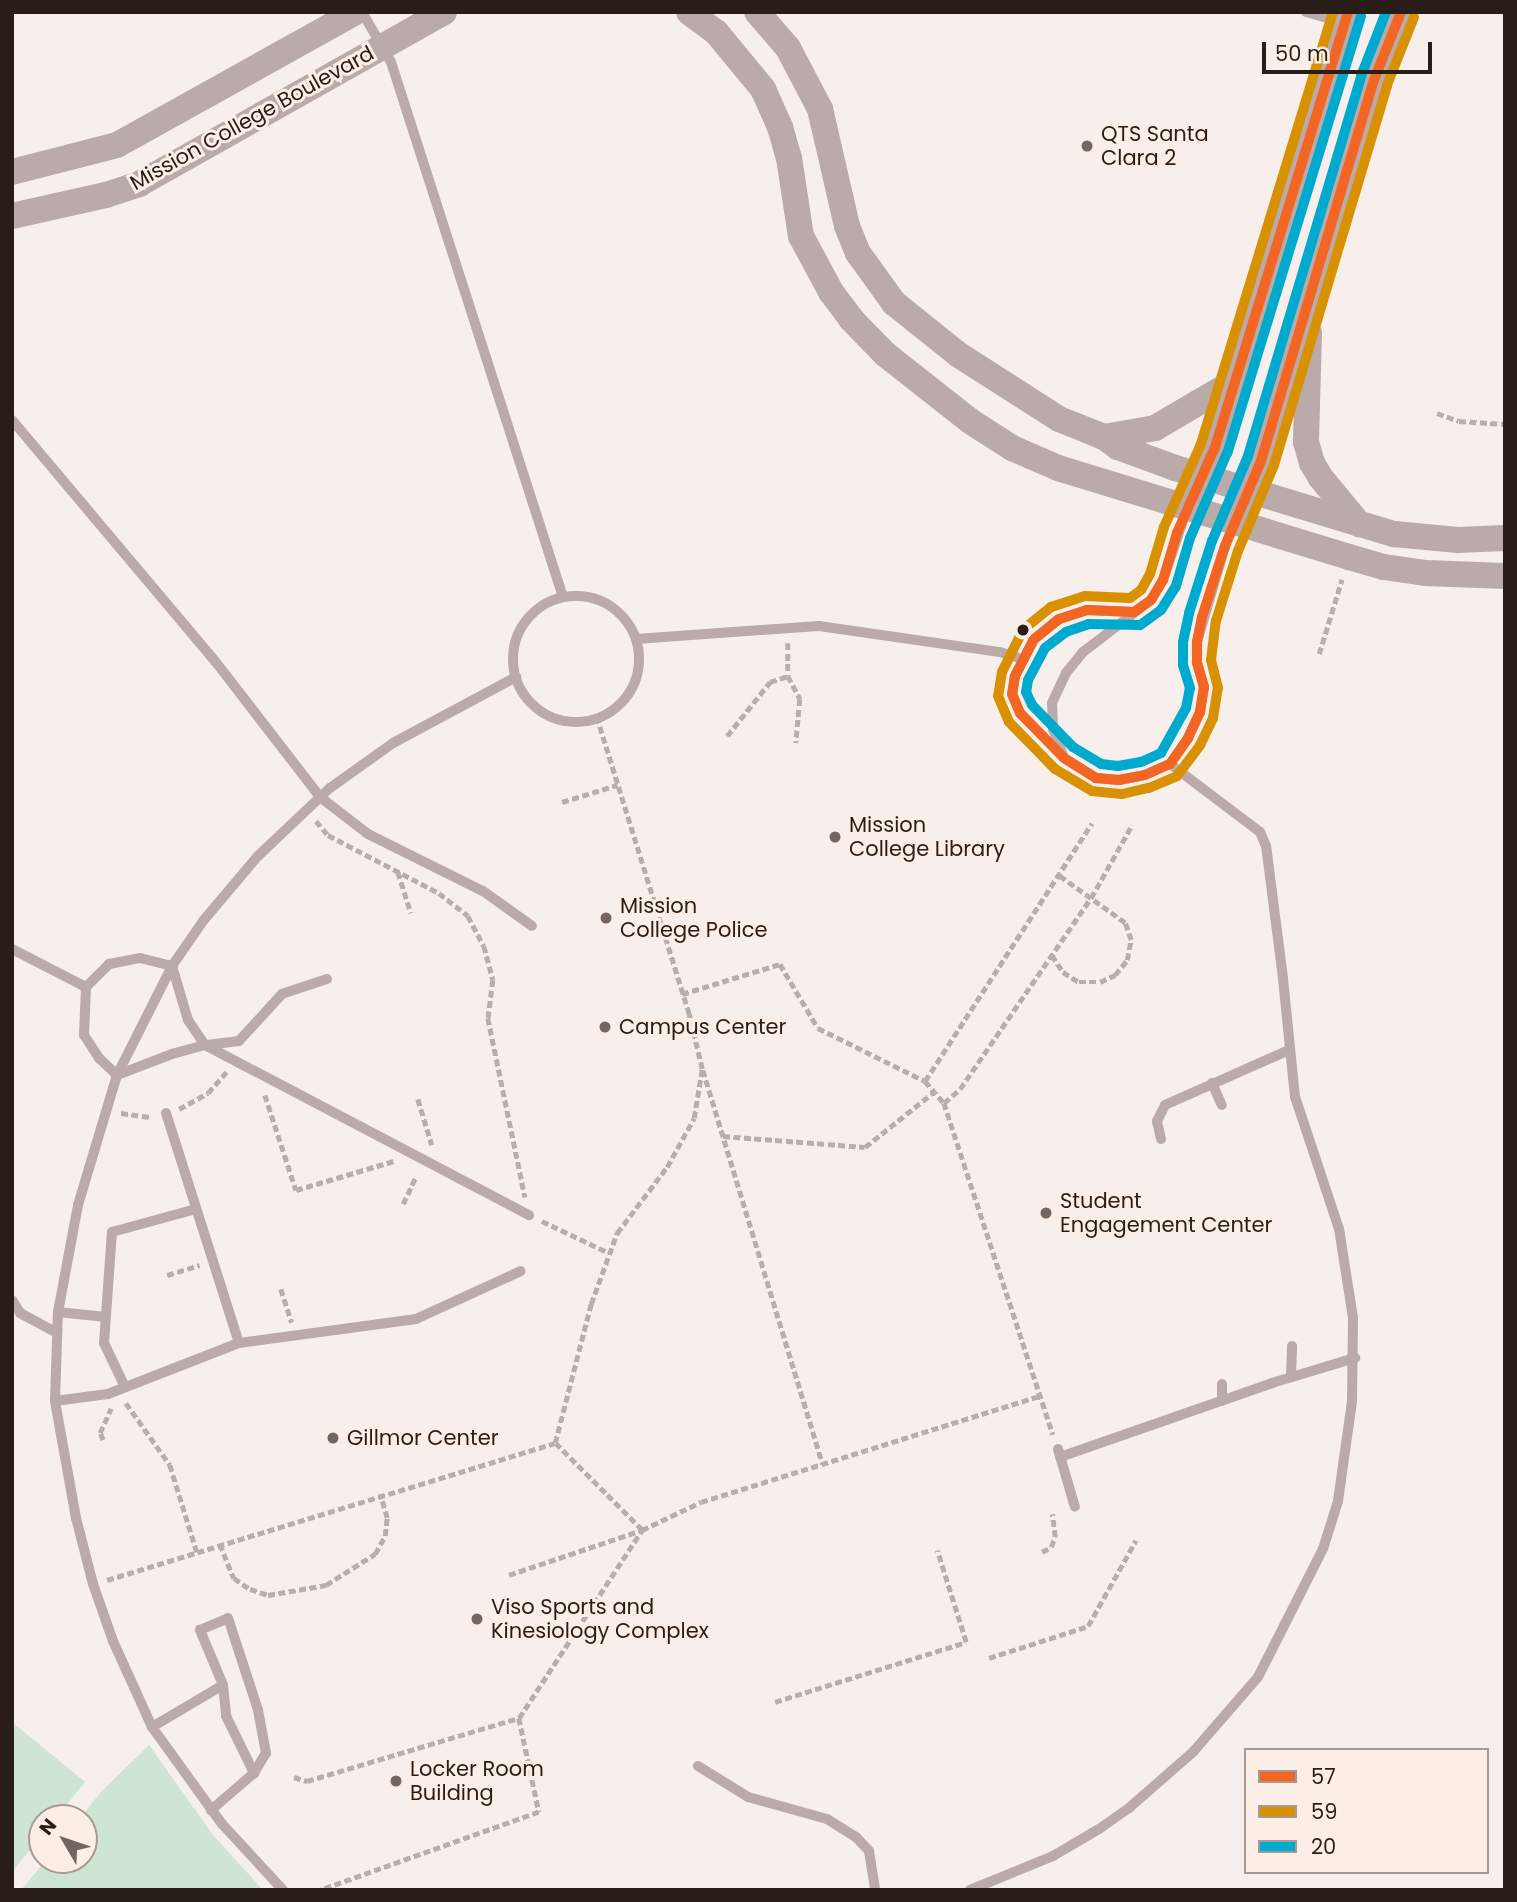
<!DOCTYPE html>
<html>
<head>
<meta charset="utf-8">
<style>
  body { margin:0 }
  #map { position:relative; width:1517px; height:1902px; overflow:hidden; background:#f6efeb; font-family:Poppins,sans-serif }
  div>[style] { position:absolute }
  .green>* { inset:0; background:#cee5d3 }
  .path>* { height:4.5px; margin-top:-2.25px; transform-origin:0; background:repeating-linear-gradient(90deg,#b9aeac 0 7px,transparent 0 10.5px) }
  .service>* { height:10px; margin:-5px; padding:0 5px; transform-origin:5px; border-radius:5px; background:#baabaa }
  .service>.ring { margin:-5px; padding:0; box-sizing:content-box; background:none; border:10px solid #baabaa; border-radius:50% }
  .tertiary>* { height:26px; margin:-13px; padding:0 13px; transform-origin:13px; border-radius:13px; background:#baabaa }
  .bus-1>* { height:10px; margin:-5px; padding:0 5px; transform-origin:5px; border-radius:5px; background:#f26522 }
  .bus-2>* { height:10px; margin:-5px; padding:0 5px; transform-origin:5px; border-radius:5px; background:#d89103 }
  .bus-3>* { height:10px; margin:-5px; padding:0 5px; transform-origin:5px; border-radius:5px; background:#00a9ce }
  .dots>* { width:19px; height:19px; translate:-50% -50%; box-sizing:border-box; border:4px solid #fbeee7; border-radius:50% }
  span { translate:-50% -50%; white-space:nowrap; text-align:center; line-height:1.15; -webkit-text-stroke:6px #fbeee7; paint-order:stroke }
  .street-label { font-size:21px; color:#291d17 }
  .poi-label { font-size:21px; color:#291d17 }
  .left { translate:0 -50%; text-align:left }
  .frame { position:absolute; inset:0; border:14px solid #291d17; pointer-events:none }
  .legend { position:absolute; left:1244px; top:1748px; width:245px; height:126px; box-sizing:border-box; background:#fbeee7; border:2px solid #a79a94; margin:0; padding:9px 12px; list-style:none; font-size:21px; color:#291d17 }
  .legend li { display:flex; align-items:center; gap:14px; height:35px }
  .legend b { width:35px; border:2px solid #a79a94 }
  .north { position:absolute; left:28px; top:1804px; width:70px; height:70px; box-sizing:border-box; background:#fbeee7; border:2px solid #a79a94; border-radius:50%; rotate:309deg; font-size:19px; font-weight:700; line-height:28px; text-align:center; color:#291d17 }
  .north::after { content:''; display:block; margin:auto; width:24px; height:32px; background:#716661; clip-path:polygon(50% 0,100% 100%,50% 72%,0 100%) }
  .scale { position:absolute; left:1262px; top:42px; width:170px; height:32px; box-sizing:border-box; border:4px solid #291d17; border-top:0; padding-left:9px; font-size:21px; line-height:24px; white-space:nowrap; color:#291d17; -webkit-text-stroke:5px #fbeee7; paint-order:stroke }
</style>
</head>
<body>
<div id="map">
  <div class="green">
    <i style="clip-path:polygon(12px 1722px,85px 1782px,56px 1818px,42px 1818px,42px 1835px,12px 1872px)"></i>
    <i style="clip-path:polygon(149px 1745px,213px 1835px,263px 1890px,21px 1890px,46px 1860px,84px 1860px,84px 1818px,80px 1818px,102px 1791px)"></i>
  </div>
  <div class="path">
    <i style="left:1437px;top:413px;width:23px;rotate:20deg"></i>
    <i style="left:1459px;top:421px;width:46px;rotate:3.7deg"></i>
    <i style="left:788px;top:643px;width:33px;rotate:90deg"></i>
    <i style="left:788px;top:676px;width:26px;rotate:62deg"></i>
    <i style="left:800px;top:699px;width:44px;rotate:95.2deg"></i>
    <i style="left:1319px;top:654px;width:78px;rotate:-73deg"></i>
    <i style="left:727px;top:736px;width:69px;rotate:-51.5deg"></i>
    <i style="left:770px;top:682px;width:19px;rotate:-18deg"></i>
    <i style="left:562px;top:802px;width:58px;rotate:-17.2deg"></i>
    <i style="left:316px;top:821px;width:18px;rotate:49deg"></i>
    <i style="left:328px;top:835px;width:125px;rotate:27.6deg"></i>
    <i style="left:439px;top:893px;width:37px;rotate:38deg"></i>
    <i style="left:468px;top:916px;width:34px;rotate:62deg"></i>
    <i style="left:484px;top:946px;width:35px;rotate:75deg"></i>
    <i style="left:493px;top:980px;width:38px;rotate:97deg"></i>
    <i style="left:488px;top:1018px;width:183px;rotate:78.3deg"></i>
    <i style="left:398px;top:872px;width:43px;rotate:72.4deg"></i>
    <i style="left:1052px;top:955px;width:20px;rotate:57deg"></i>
    <i style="left:1063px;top:972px;width:19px;rotate:32deg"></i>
    <i style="left:1079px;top:982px;width:21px"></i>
    <i style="left:1100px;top:982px;width:17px;rotate:-25deg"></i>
    <i style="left:1115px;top:975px;width:19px;rotate:-51deg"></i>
    <i style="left:1127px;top:960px;width:20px;rotate:-79deg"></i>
    <i style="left:1131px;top:940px;width:18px;rotate:-109deg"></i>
    <i style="left:1125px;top:923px;width:82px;rotate:-144.4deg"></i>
    <i style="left:682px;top:994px;width:102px;rotate:-17deg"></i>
    <i style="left:780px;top:964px;width:74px;rotate:59.3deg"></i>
    <i style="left:818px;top:1028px;width:119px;rotate:26.4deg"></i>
    <i style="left:925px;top:1081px;width:29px;rotate:49deg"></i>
    <i style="left:944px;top:1103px;width:349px;rotate:71.8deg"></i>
    <i style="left:703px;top:1070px;width:412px;rotate:73.1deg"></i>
    <i style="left:925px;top:1081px;width:307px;rotate:-57.1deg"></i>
    <i style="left:265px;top:1095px;width:100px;rotate:71.9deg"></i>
    <i style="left:296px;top:1190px;width:102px;rotate:-16.5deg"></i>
    <i style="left:418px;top:1099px;width:48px;rotate:73.1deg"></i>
    <i style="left:944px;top:1103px;width:21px;rotate:-41deg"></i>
    <i style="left:960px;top:1089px;width:232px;rotate:-55.6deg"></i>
    <i style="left:1091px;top:898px;width:84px;rotate:-60.7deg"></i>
    <i style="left:179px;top:1109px;width:33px;rotate:-29deg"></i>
    <i style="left:208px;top:1093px;width:28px;rotate:-49deg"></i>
    <i style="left:121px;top:1113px;width:29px;rotate:8deg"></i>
    <i style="left:723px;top:1136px;width:142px;rotate:4.4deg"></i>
    <i style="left:865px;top:1147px;width:88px;rotate:-38.6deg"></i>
    <i style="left:403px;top:1204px;width:31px;rotate:-65deg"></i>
    <i style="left:542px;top:1221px;width:74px;rotate:25.5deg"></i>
    <i style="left:167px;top:1275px;width:34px;rotate:-17deg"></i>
    <i style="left:281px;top:1289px;width:35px;rotate:72deg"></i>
    <i style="left:126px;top:1403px;width:76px;rotate:54.6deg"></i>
    <i style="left:170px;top:1465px;width:91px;rotate:72.8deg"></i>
    <i style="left:103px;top:1440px;width:8px;rotate:-113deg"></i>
    <i style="left:100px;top:1433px;width:27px;rotate:-66deg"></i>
    <i style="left:555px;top:1443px;width:144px;rotate:-75.5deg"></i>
    <i style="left:591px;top:1304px;width:76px;rotate:-69.9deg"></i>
    <i style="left:617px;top:1233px;width:83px;rotate:-52.9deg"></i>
    <i style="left:667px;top:1167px;width:56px;rotate:-61.1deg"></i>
    <i style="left:694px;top:1118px;width:50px;rotate:-80.7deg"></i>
    <i style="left:702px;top:1069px;width:57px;rotate:-103.3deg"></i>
    <i style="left:689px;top:1014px;width:310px;rotate:-107.3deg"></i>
    <i style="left:220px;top:1544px;width:37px;rotate:68deg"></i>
    <i style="left:234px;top:1578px;width:19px;rotate:35deg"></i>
    <i style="left:250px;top:1589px;width:19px;rotate:18deg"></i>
    <i style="left:268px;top:1595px;width:59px;rotate:-9.8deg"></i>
    <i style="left:326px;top:1585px;width:58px;rotate:-32.3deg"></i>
    <i style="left:375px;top:1554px;width:21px;rotate:-61deg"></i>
    <i style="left:385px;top:1536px;width:18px;rotate:-84deg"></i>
    <i style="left:387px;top:1518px;width:25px;rotate:-106deg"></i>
    <i style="left:1042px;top:1552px;width:10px;rotate:-29deg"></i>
    <i style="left:1051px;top:1547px;width:11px;rotate:-68deg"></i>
    <i style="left:1055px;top:1537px;width:23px;rotate:-97deg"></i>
    <i style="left:509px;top:1575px;width:140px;rotate:-18.7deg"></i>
    <i style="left:642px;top:1530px;width:123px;rotate:-135deg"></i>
    <i style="left:107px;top:1580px;width:468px;rotate:-17deg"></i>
    <i style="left:989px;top:1658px;width:104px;rotate:-17.9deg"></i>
    <i style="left:1088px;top:1626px;width:98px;rotate:-60.8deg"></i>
    <i style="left:775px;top:1702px;width:200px;rotate:-17.4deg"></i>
    <i style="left:966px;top:1642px;width:96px;rotate:-107.5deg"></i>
    <i style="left:519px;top:1718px;width:225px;rotate:-56.8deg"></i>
    <i style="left:642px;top:1530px;width:65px;rotate:-25.4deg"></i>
    <i style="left:701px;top:1502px;width:355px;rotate:-17.4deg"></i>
    <i style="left:294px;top:1777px;width:14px;rotate:17deg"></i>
    <i style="left:307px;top:1781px;width:221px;rotate:-16.6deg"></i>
    <i style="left:519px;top:1718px;width:96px;rotate:78deg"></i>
    <i style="left:539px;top:1812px;width:232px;rotate:160.3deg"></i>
  </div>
  <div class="service">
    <i style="left:362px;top:12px;width:58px;rotate:59.9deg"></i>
    <i style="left:391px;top:62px;width:562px;rotate:72.18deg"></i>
    <i style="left:1306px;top:12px;width:40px;rotate:16deg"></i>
    <i style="left:12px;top:420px;width:315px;rotate:49.9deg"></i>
    <i style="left:215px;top:661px;width:172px;rotate:52.3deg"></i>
    <i style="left:320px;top:797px;width:61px;rotate:37.6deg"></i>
    <i style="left:368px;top:834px;width:128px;rotate:26.4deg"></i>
    <i style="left:483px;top:891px;width:60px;rotate:35.5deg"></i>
    <i class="ring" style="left:513px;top:596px;width:116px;height:116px"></i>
    <i style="left:1134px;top:612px;width:47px;rotate:-177.6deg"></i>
    <i style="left:1087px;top:610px;width:29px;rotate:162deg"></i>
    <i style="left:1059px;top:619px;width:32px;rotate:141deg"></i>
    <i style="left:1034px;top:639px;width:42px;rotate:117.2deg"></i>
    <i style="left:1015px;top:676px;width:18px;rotate:99deg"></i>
    <i style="left:1012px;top:694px;width:21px;rotate:67deg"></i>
    <i style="left:1020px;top:713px;width:63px;rotate:45.6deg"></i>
    <i style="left:1064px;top:758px;width:38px;rotate:32deg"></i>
    <i style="left:1096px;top:778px;width:23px;rotate:5deg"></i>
    <i style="left:1119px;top:780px;width:26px;rotate:-11deg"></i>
    <i style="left:1145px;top:775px;width:27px;rotate:-24deg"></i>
    <i style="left:1170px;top:764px;width:32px;rotate:-55deg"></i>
    <i style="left:1188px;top:738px;width:29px;rotate:-65deg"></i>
    <i style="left:1200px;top:712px;width:25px;rotate:-81deg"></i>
    <i style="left:1204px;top:687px;width:26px;rotate:-106deg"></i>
    <i style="left:1197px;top:662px;width:20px;rotate:-90deg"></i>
    <i style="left:1197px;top:642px;width:100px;rotate:-73.7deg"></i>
    <i style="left:1225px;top:546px;width:24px;rotate:-68deg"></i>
    <i style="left:636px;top:639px;width:183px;rotate:-4.1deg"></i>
    <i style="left:819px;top:626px;width:183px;rotate:8.2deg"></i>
    <i style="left:1000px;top:652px;width:22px;rotate:18deg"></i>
    <i style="left:1063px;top:755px;width:28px;rotate:-111deg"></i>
    <i style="left:1053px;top:729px;width:26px;rotate:-92deg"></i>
    <i style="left:1052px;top:703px;width:33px;rotate:-65deg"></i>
    <i style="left:1066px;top:673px;width:27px;rotate:-51deg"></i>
    <i style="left:1083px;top:652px;width:86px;rotate:-37.4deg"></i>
    <i style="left:1151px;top:600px;width:23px;rotate:-59deg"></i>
    <i style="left:1163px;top:580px;width:75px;rotate:-71.3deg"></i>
    <i style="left:12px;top:949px;width:83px;rotate:27.2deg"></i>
    <i style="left:327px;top:979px;width:47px;rotate:161.6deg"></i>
    <i style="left:282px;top:994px;width:64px;rotate:132.5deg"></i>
    <i style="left:239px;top:1041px;width:34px;rotate:173deg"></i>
    <i style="left:205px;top:1045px;width:34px;rotate:165deg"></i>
    <i style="left:172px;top:1054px;width:59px;rotate:159.1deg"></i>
    <i style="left:117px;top:1075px;width:25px;rotate:-137deg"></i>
    <i style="left:99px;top:1058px;width:27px;rotate:-123deg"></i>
    <i style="left:84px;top:1035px;width:48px;rotate:-87.6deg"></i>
    <i style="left:86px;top:987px;width:33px;rotate:-45deg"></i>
    <i style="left:109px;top:964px;width:32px;rotate:-11deg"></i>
    <i style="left:140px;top:958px;width:33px;rotate:14deg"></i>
    <i style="left:172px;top:966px;width:56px;rotate:73.5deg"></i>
    <i style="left:188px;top:1020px;width:30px;rotate:56deg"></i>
    <i style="left:205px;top:1045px;width:366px;rotate:27.7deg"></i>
    <i style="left:1212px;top:1083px;width:24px;rotate:66deg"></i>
    <i style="left:166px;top:1113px;width:241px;rotate:72.4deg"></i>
    <i style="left:1161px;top:1139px;width:18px;rotate:-103deg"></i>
    <i style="left:1157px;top:1121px;width:18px;rotate:-63deg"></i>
    <i style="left:1165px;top:1105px;width:136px;rotate:-23.9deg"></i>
    <i style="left:12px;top:1300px;width:15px;rotate:58deg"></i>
    <i style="left:20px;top:1313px;width:42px;rotate:28.4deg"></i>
    <i style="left:58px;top:1312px;width:48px;rotate:5.9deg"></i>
    <i style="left:1291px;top:1377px;width:31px;rotate:-88deg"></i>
    <i style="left:125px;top:1387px;width:49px;rotate:-115.5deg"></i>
    <i style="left:104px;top:1343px;width:111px;rotate:-85.9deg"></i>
    <i style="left:112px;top:1232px;width:87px;rotate:-15.3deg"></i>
    <i style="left:55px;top:1401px;width:53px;rotate:-7.5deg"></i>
    <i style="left:108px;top:1394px;width:141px;rotate:-21.3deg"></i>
    <i style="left:239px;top:1343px;width:179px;rotate:-7.7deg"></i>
    <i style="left:416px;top:1319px;width:115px;rotate:-24.6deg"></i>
    <i style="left:1222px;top:1401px;width:17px;rotate:-90deg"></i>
    <i style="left:1058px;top:1449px;width:60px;rotate:73.7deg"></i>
    <i style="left:1060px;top:1457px;width:225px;rotate:-19.2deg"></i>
    <i style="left:1272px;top:1383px;width:87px;rotate:-16.8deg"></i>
    <i style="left:223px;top:1685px;width:31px;rotate:84deg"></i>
    <i style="left:226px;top:1716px;width:64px;rotate:63.8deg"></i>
    <i style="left:152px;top:1727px;width:82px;rotate:-30.6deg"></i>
    <i style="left:223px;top:1685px;width:60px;rotate:-112.7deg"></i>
    <i style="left:200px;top:1630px;width:30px;rotate:-23deg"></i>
    <i style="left:228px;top:1618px;width:97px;rotate:71.9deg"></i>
    <i style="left:258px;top:1710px;width:44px;rotate:79.5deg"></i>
    <i style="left:266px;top:1753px;width:23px;rotate:121deg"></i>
    <i style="left:254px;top:1773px;width:57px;rotate:139.3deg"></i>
    <i style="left:698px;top:1766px;width:59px;rotate:31.8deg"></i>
    <i style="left:748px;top:1797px;width:82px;rotate:15.6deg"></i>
    <i style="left:827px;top:1819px;width:34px;rotate:32deg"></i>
    <i style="left:856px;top:1837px;width:19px;rotate:47deg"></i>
    <i style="left:869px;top:1851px;width:39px;rotate:81deg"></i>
    <i style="left:283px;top:1890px;width:90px;rotate:-132.7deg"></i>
    <i style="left:222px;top:1824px;width:120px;rotate:-125.8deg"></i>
    <i style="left:152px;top:1727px;width:94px;rotate:-114.4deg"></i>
    <i style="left:113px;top:1641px;width:60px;rotate:-109.3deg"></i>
    <i style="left:93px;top:1584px;width:68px;rotate:-104.4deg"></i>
    <i style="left:76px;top:1518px;width:119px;rotate:-100.2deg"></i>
    <i style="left:55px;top:1401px;width:89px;rotate:-88.1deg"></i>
    <i style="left:58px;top:1312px;width:109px;rotate:-79.4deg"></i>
    <i style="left:78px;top:1205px;width:136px;rotate:-73.3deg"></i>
    <i style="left:117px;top:1075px;width:122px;rotate:-63.2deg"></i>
    <i style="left:172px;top:966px;width:55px;rotate:-55.4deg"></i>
    <i style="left:203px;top:921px;width:85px;rotate:-49.8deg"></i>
    <i style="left:258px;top:856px;width:99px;rotate:-43.4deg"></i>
    <i style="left:330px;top:788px;width:77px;rotate:-35.5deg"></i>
    <i style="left:393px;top:743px;width:140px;rotate:-28.2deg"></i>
    <i style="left:970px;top:1890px;width:90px;rotate:-22.3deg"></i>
    <i style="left:1053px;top:1856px;width:53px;rotate:-30.4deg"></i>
    <i style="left:1099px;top:1829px;width:37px;rotate:-35deg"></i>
    <i style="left:1129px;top:1808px;width:85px;rotate:-41.2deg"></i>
    <i style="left:1193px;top:1752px;width:99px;rotate:-49.1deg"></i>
    <i style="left:1258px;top:1677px;width:144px;rotate:-63.1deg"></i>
    <i style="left:1323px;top:1549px;width:50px;rotate:-72.6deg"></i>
    <i style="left:1338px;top:1501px;width:101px;rotate:-82deg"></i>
    <i style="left:1352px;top:1401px;width:83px;rotate:-89.3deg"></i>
    <i style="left:1353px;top:1318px;width:90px;rotate:-98.9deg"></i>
    <i style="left:1339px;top:1229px;width:139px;rotate:-108.4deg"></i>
    <i style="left:1295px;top:1097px;width:120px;rotate:-95.8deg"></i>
    <i style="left:1283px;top:978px;width:133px;rotate:-97.3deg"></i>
    <i style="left:1266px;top:846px;width:15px;rotate:-113deg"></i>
    <i style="left:1260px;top:832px;width:113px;rotate:-142.9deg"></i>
  </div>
  <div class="tertiary">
    <i style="left:689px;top:12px;width:34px;rotate:37deg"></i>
    <i style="left:716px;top:32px;width:74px;rotate:50.5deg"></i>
    <i style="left:763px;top:89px;width:42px;rotate:65.9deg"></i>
    <i style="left:780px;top:127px;width:32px;rotate:74deg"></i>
    <i style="left:789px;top:158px;width:79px;rotate:81.3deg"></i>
    <i style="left:801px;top:236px;width:64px;rotate:61.8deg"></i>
    <i style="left:831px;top:292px;width:34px;rotate:53deg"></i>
    <i style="left:851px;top:319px;width:49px;rotate:45.8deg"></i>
    <i style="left:885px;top:354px;width:108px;rotate:38.2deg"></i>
    <i style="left:970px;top:421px;width:50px;rotate:32.7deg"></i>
    <i style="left:1012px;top:448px;width:50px;rotate:23.5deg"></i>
    <i style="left:1058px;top:468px;width:304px;rotate:17deg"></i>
    <i style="left:1349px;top:557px;width:36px;rotate:16deg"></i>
    <i style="left:1384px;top:567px;width:41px;rotate:8.3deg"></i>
    <i style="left:1425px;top:573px;width:80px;rotate:2.1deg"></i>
    <i style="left:757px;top:12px;width:48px;rotate:49.3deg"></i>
    <i style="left:788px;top:48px;width:69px;rotate:62.3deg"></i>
    <i style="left:820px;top:109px;width:120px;rotate:77deg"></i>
    <i style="left:847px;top:226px;width:29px;rotate:68deg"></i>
    <i style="left:858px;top:253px;width:62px;rotate:54.2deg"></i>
    <i style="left:894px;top:303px;width:83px;rotate:38.7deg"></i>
    <i style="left:959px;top:355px;width:119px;rotate:32.6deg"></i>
    <i style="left:1059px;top:419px;width:48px;rotate:21.8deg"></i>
    <i style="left:1104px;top:437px;width:17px;rotate:36deg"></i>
    <i style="left:1118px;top:447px;width:61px;rotate:20.2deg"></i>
    <i style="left:1175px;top:468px;width:229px;rotate:16.8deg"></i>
    <i style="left:1394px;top:534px;width:64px;rotate:5.4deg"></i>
    <i style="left:1458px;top:540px;width:47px;rotate:-2.4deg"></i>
    <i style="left:12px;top:172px;width:108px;rotate:-14.4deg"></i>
    <i style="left:117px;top:145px;width:274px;rotate:-29.1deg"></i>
    <i style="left:12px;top:216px;width:96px;rotate:-12.6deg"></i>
    <i style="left:106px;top:195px;width:35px;rotate:-18deg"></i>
    <i style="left:139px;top:184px;width:350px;rotate:-29.4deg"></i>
    <i style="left:1309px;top:333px;width:109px;rotate:91.6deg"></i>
    <i style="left:1306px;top:442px;width:22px;rotate:74deg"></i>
    <i style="left:1312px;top:463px;width:17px;rotate:59deg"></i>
    <i style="left:1321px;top:478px;width:60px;rotate:50.4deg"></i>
    <i style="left:1104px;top:437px;width:52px;rotate:-10deg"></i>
    <i style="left:1155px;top:428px;width:93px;rotate:-30.4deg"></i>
    <i style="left:1196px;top:490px;width:45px;rotate:-66.3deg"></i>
    <i style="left:1214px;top:449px;width:71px;rotate:-72.8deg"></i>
    <i style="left:1235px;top:381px;width:386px;rotate:-73deg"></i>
    <i style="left:1242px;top:507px;width:50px;rotate:-67.6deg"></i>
    <i style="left:1261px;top:461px;width:397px;rotate:-73.5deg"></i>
    <i style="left:1374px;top:80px;width:73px;rotate:-68.3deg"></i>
  </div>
  <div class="bus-1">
    <i style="left:1348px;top:12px;width:457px;rotate:107deg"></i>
    <i style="left:1214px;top:449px;width:92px;rotate:113.8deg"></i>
    <i style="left:1177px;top:533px;width:49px;rotate:106.6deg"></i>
    <i style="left:1163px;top:580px;width:23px;rotate:121deg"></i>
    <i style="left:1151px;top:600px;width:21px;rotate:145deg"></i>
    <i style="left:1134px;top:612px;width:47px;rotate:-177.6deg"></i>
    <i style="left:1087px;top:610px;width:29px;rotate:162deg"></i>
    <i style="left:1059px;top:619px;width:32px;rotate:141deg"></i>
    <i style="left:1034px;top:639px;width:42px;rotate:117.2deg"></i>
    <i style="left:1015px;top:676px;width:18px;rotate:99deg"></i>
    <i style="left:1012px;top:694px;width:21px;rotate:67deg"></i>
    <i style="left:1020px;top:713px;width:63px;rotate:45.6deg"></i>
    <i style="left:1064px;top:758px;width:38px;rotate:32deg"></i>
    <i style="left:1096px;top:778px;width:23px;rotate:5deg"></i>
    <i style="left:1119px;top:780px;width:26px;rotate:-11deg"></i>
    <i style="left:1145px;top:775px;width:27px;rotate:-24deg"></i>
    <i style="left:1170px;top:764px;width:32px;rotate:-55deg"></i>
    <i style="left:1188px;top:738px;width:29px;rotate:-65deg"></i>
    <i style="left:1200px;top:712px;width:25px;rotate:-81deg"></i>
    <i style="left:1204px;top:687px;width:26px;rotate:-106deg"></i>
    <i style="left:1197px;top:662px;width:20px;rotate:-90deg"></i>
    <i style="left:1197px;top:642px;width:25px;rotate:-79deg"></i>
    <i style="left:1202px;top:617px;width:75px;rotate:-72.1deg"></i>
    <i style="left:1225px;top:546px;width:92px;rotate:-67deg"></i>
    <i style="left:1261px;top:461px;width:397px;rotate:-73.5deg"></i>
    <i style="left:1374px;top:80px;width:73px;rotate:-68.3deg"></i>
  </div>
  <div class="bus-2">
    <i style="left:1333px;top:12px;width:452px;rotate:107deg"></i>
    <i style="left:1201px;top:444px;width:91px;rotate:114deg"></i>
    <i style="left:1164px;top:527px;width:49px;rotate:106.6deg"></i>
    <i style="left:1150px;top:574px;width:18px;rotate:119deg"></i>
    <i style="left:1141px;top:590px;width:14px;rotate:144deg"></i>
    <i style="left:1130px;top:598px;width:45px;rotate:-177.5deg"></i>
    <i style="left:1085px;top:596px;width:36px;rotate:162deg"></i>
    <i style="left:1051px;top:607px;width:36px;rotate:141deg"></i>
    <i style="left:1023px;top:630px;width:47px;rotate:116.6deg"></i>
    <i style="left:1002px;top:672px;width:24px;rotate:99deg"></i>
    <i style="left:998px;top:696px;width:28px;rotate:67deg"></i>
    <i style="left:1009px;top:722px;width:66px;rotate:45.6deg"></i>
    <i style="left:1055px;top:769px;width:43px;rotate:30.7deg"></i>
    <i style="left:1092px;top:791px;width:30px;rotate:6deg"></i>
    <i style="left:1122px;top:794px;width:28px;rotate:-13deg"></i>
    <i style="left:1149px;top:788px;width:30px;rotate:-23deg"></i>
    <i style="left:1177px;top:776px;width:39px;rotate:-53deg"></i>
    <i style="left:1200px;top:745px;width:30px;rotate:-64deg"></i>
    <i style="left:1213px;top:718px;width:30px;rotate:-81deg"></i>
    <i style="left:1218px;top:688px;width:29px;rotate:-104deg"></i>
    <i style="left:1211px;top:660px;width:39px;rotate:-83deg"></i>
    <i style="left:1216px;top:621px;width:73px;rotate:-72.6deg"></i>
    <i style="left:1238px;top:551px;width:93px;rotate:-67.3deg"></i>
    <i style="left:1274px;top:465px;width:396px;rotate:-73.4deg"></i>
    <i style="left:1387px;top:85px;width:73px;rotate:-68.3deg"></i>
  </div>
  <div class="bus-3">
    <i style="left:1361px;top:16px;width:457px;rotate:107deg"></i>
    <i style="left:1227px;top:453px;width:93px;rotate:113.5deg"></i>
    <i style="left:1190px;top:538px;width:50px;rotate:106.3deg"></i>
    <i style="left:1176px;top:586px;width:28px;rotate:122deg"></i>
    <i style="left:1161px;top:610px;width:26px;rotate:144deg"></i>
    <i style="left:1140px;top:625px;width:51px;rotate:-178.9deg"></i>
    <i style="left:1089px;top:624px;width:24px;rotate:161deg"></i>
    <i style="left:1066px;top:632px;width:26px;rotate:143deg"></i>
    <i style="left:1045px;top:648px;width:36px;rotate:118deg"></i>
    <i style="left:1028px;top:680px;width:12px;rotate:99deg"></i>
    <i style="left:1026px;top:692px;width:14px;rotate:65deg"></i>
    <i style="left:1032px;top:705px;width:59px;rotate:45.7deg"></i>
    <i style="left:1073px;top:747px;width:33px;rotate:31deg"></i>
    <i style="left:1101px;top:764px;width:17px;rotate:7deg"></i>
    <i style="left:1118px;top:766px;width:23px;rotate:-10deg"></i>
    <i style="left:1141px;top:762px;width:22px;rotate:-24deg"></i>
    <i style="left:1161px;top:753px;width:51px;rotate:-60.9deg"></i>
    <i style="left:1186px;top:708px;width:20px;rotate:-79deg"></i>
    <i style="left:1190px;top:688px;width:24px;rotate:-107deg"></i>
    <i style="left:1183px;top:665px;width:23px;rotate:-90deg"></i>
    <i style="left:1183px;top:642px;width:30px;rotate:-78deg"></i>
    <i style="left:1189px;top:613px;width:76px;rotate:-72.3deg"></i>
    <i style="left:1212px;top:541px;width:92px;rotate:-67deg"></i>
    <i style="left:1248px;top:456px;width:396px;rotate:-73.4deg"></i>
    <i style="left:1361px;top:76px;width:69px;rotate:-68.7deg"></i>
  </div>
  <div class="dots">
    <i style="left:1087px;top:146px;background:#716661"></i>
    <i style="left:1023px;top:630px;background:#291d17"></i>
    <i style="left:835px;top:837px;background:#716661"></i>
    <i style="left:606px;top:918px;background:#716661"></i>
    <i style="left:605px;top:1027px;background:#716661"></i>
    <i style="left:1046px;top:1213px;background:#716661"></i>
    <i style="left:333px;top:1438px;background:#716661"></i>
    <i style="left:477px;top:1619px;background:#716661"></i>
    <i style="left:396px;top:1781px;background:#716661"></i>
  </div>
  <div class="street-label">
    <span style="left:252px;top:118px;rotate:-29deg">Mission College Boulevard</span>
  </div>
  <div class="poi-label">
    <span class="left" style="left:1101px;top:146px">QTS Santa<br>Clara 2</span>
    <span class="left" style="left:849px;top:837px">Mission<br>College Library</span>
    <span class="left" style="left:620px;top:918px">Mission<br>College Police</span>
    <span class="left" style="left:619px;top:1027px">Campus Center</span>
    <span class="left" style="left:1060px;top:1213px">Student<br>Engagement Center</span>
    <span class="left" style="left:347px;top:1438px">Gillmor Center</span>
    <span class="left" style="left:491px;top:1619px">Viso Sports and<br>Kinesiology Complex</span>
    <span class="left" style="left:410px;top:1781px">Locker Room<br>Building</span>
  </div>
  <div class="frame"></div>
  <ul class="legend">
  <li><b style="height:9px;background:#f26522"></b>57</li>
  <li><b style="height:9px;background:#d89103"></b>59</li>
  <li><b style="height:9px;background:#00a9ce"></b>20</li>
  </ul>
  <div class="north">N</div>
  <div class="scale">50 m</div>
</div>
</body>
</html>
